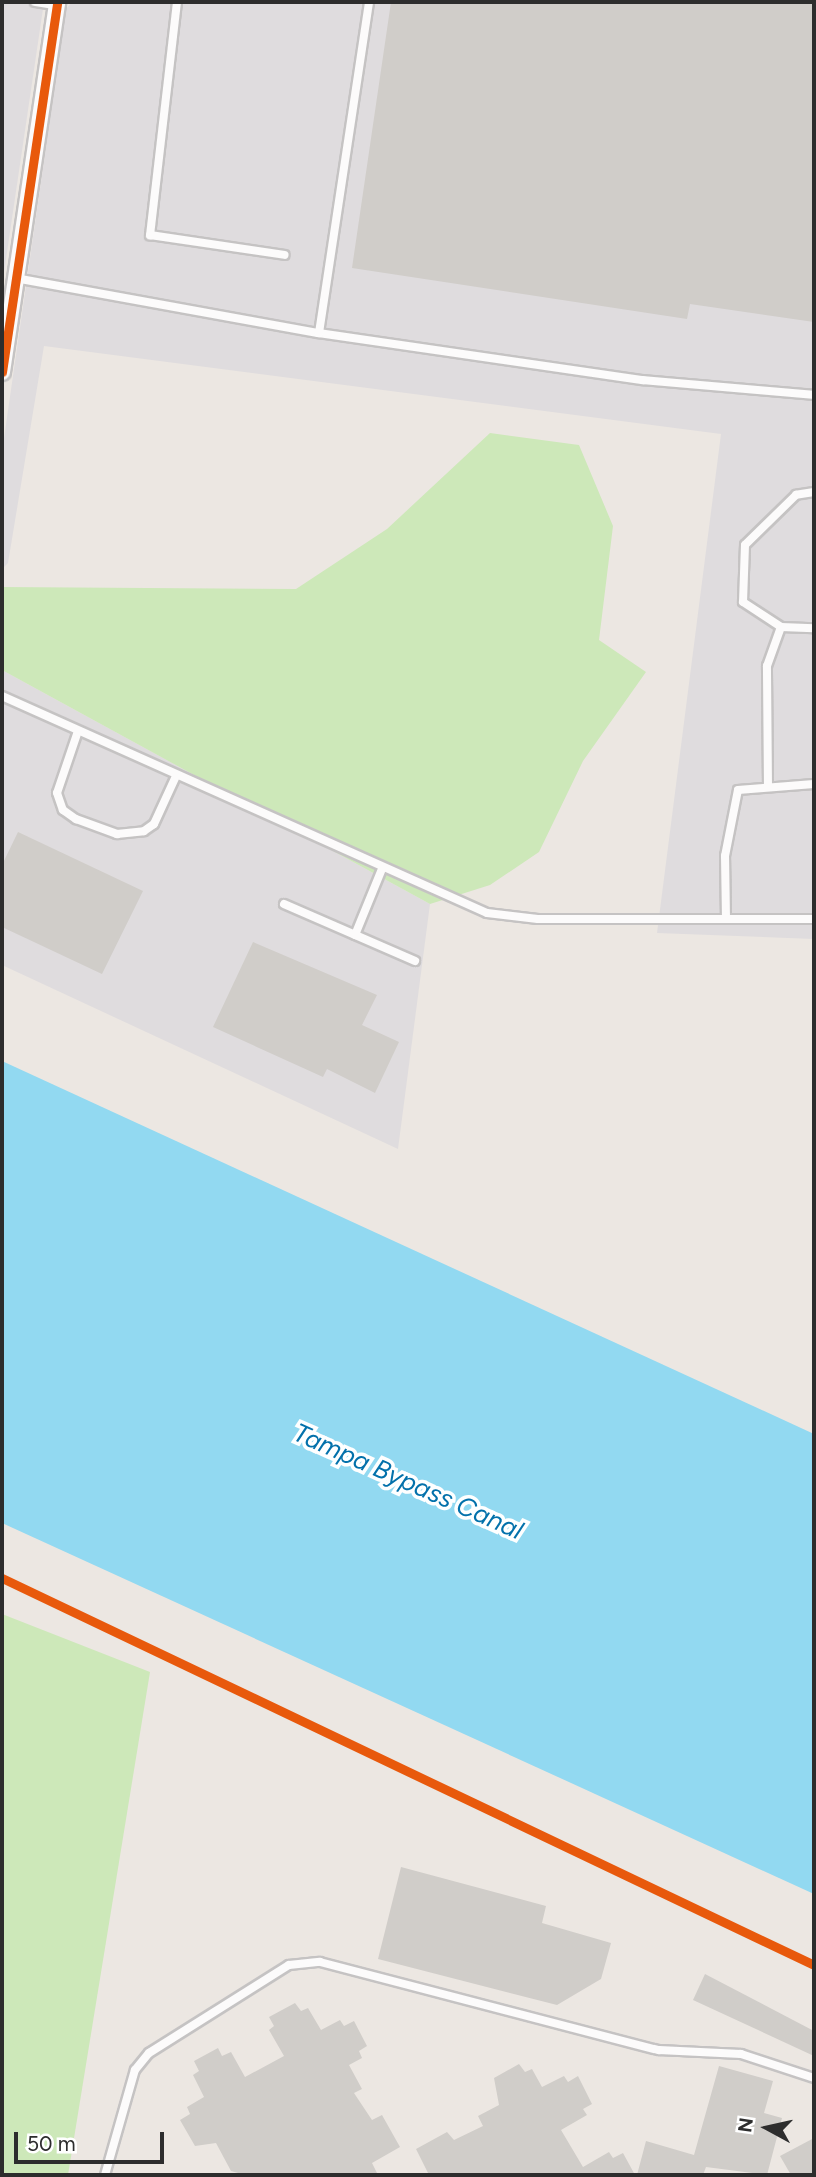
<!DOCTYPE html>
<html>
<head>
<meta charset="utf-8">
<style>
  body { margin:0 }
  #map { position:relative; width:816px; height:2177px; overflow:hidden; background:#ece7e2; font-family:Figtree,sans-serif }
  div>[style] { position:absolute }
  .industrial>* { inset:0; background:#dfdcde }
  .green>* { inset:0; background:#cde8b9 }
  .water>* { inset:0; background:#92d9f1 }
  .building>* { inset:0; background:#d0cdc9 }
  .roads { filter:drop-shadow(2px 0 #c5c3c3) drop-shadow(-2px 0 #c5c3c3) drop-shadow(0 2px #c5c3c3) drop-shadow(0 -2px #c5c3c3) }
  .lane>* { height:8px; margin:-4px; padding:0 4px; transform-origin:4px; border-radius:4px; background:#fcfbfb }
  .street>* { height:16px; margin:-8px; padding:0 8px; transform-origin:8px; border-radius:8px; background:#fcfbfb }
  .cycleway>* { height:9px; margin:-4.5px; padding:0 4.5px; transform-origin:4.5px; border-radius:4.5px; background:#e8590c }
  span { translate:-50% -50%; white-space:nowrap; text-align:center; line-height:1.15; -webkit-text-stroke:7px #fff; paint-order:stroke }
  .water-label { font-size:26px; color:#0371ab; font-style:italic }
  .frame { position:absolute; inset:0; border:4px solid #2d2d2d; pointer-events:none }
  .north { position:absolute; left:732px; top:2093px; width:70px; height:70px; -webkit-text-stroke:5px #fff; paint-order:stroke; rotate:278deg; font-size:19px; font-weight:700; line-height:28px; text-align:center; color:#2d2d2d }
  .north::after { content:''; display:block; margin:auto; width:24px; height:32px; background:#2d2d2d; clip-path:polygon(50% 0,100% 100%,50% 72%,0 100%) }
  .scale { position:absolute; left:14px; top:2132px; width:150px; height:32px; box-sizing:border-box; border:4px solid #2d2d2d; border-top:0; padding-left:9px; font-size:21px; line-height:24px; white-space:nowrap; color:#2d2d2d; -webkit-text-stroke:5px #fff; paint-order:stroke }
</style>
</head>
<body>
<div id="map">
  <div class="industrial">
    <i style="clip-path:polygon(2px 2px,44px 2px,2px 286px)"></i>
    <i style="clip-path:polygon(72px 2px,814px 2px,814px 939px,657px 933px,721px 434px,44px 346px,8px 563px,2px 569px,2px 452px,66px 9px)"></i>
    <i style="clip-path:polygon(2px 670px,430px 904px,398px 1149px,2px 965px)"></i>
  </div>
  <div class="green">
    <i style="clip-path:polygon(490px 433px,579px 445px,613px 526px,599px 640px,646px 672px,583px 761px,539px 852px,490px 885px,430px 904px,2px 670px,2px 587px,296px 589px,387px 529px)"></i>
    <i style="clip-path:polygon(2px 1614px,150px 1672px,68px 2175px,2px 2175px)"></i>
  </div>
  <div class="water">
    <i style="clip-path:polygon(2px 1061px,814px 1434px,814px 1894px,2px 1523px)"></i>
  </div>
  <div class="building">
    <i style="clip-path:polygon(391px 2px,814px 2px,814px 322px,690px 304px,687px 319px,352px 268px)"></i>
    <i style="clip-path:polygon(18px 832px,143px 891px,102px 974px,2px 927px,2px 865px)"></i>
    <i style="clip-path:polygon(253px 942px,377px 995px,362px 1025px,399px 1042px,375px 1093px,327px 1069px,323px 1077px,213px 1027px)"></i>
    <i style="clip-path:polygon(401px 1867px,546px 1906px,542px 1923px,611px 1943px,601px 1979px,557px 2005px,378px 1959px)"></i>
    <i style="clip-path:polygon(705px 1974px,814px 2031px,814px 2056px,693px 2000px)"></i>
    <i style="clip-path:polygon(295px 2003px,301px 2011px,308px 2008px,321px 2030px,340px 2020px,344px 2026px,354px 2021px,367px 2046px,359px 2051px,362px 2058px,349px 2065px,362px 2089px,354px 2093px,372px 2120px,382px 2115px,400px 2147px,372px 2163px,378px 2175px,245px 2175px,231px 2171px,216px 2143px,195px 2146px,180px 2120px,190px 2114px,187px 2107px,204px 2097px,193px 2075px,199px 2071px,194px 2061px,218px 2048px,222px 2056px,231px 2052px,245px 2077px,284px 2056px,269px 2030px,274px 2026px,269px 2017px)"></i>
    <i style="clip-path:polygon(519px 2064px,525px 2072px,532px 2069px,542px 2087px,564px 2076px,568px 2082px,578px 2076px,592px 2104px,583px 2109px,587px 2115px,561px 2130px,583px 2167px,609px 2152px,613px 2158px,623px 2153px,635px 2175px,429px 2175px,416px 2149px,447px 2132px,454px 2140px,483px 2126px,478px 2116px,499px 2105px,494px 2078px)"></i>
    <i style="clip-path:polygon(719px 2066px,773px 2081px,764px 2113px,782px 2118px,767px 2175px,706px 2167px,703px 2175px,637px 2175px,646px 2141px,694px 2155px)"></i>
    <i style="clip-path:polygon(814px 2138px,814px 2175px,791px 2175px,780px 2156px)"></i>
  </div>
  <div class="roads">
    <div class="lane">
      <i style="left:35px;top:2px;width:20px;rotate:9deg"></i>
      <i style="left:177px;top:2px;width:235px;rotate:96.6deg"></i>
      <i style="left:150px;top:235px;width:136px;rotate:8.4deg"></i>
      <i style="left:15px;top:278px;width:309px;rotate:10.3deg"></i>
      <i style="left:319px;top:333px;width:327px;rotate:8.3deg"></i>
      <i style="left:643px;top:380px;width:172px;rotate:5deg"></i>
      <i style="left:319px;top:333px;width:335px;rotate:-81.4deg"></i>
      <i style="left:814px;top:492px;width:18px;rotate:171deg"></i>
      <i style="left:796px;top:495px;width:71px;rotate:135.6deg"></i>
      <i style="left:745px;top:545px;width:57px;rotate:92deg"></i>
      <i style="left:743px;top:602px;width:45px;rotate:33.3deg"></i>
      <i style="left:781px;top:627px;width:33px;rotate:2deg"></i>
      <i style="left:2px;top:696px;width:531px;rotate:24.1deg"></i>
      <i style="left:487px;top:913px;width:51px;rotate:6.7deg"></i>
      <i style="left:538px;top:919px;width:276px"></i>
      <i style="left:78px;top:731px;width:65px;rotate:108.7deg"></i>
      <i style="left:57px;top:793px;width:18px;rotate:71deg"></i>
      <i style="left:63px;top:810px;width:16px;rotate:35deg"></i>
      <i style="left:76px;top:819px;width:44px;rotate:20.1deg"></i>
      <i style="left:117px;top:834px;width:27px;rotate:-6deg"></i>
      <i style="left:144px;top:831px;width:12px;rotate:-35deg"></i>
      <i style="left:154px;top:824px;width:53px;rotate:-65.4deg"></i>
      <i style="left:768px;top:787px;width:121px;rotate:-90.5deg"></i>
      <i style="left:767px;top:666px;width:41px;rotate:-70.3deg"></i>
      <i style="left:284px;top:904px;width:143px;rotate:23.5deg"></i>
      <i style="left:726px;top:919px;width:63px;rotate:-90.9deg"></i>
      <i style="left:725px;top:856px;width:67px;rotate:-78.9deg"></i>
      <i style="left:738px;top:790px;width:76px;rotate:-4.5deg"></i>
      <i style="left:355px;top:935px;width:71px;rotate:-67.8deg"></i>
      <i style="left:105px;top:2175px;width:109px;rotate:-74.1deg"></i>
      <i style="left:135px;top:2070px;width:22px;rotate:-51deg"></i>
      <i style="left:149px;top:2053px;width:165px;rotate:-32.2deg"></i>
      <i style="left:289px;top:1965px;width:31px;rotate:-6deg"></i>
      <i style="left:320px;top:1962px;width:350px;rotate:14.6deg"></i>
      <i style="left:659px;top:2050px;width:82px;rotate:2.8deg"></i>
      <i style="left:741px;top:2054px;width:77px;rotate:18.2deg"></i>
    </div>
    <div class="street">
      <i style="left:2px;top:372px;width:374px;rotate:-81.5deg"></i>
    </div>
  </div>
  <div class="cycleway">
    <i style="left:2px;top:372px;width:374px;rotate:-81.5deg"></i>
    <i style="left:2px;top:1578px;width:900px;rotate:25.48deg"></i>
  </div>
  <div class="water-label">
    <span style="left:408px;top:1482px;rotate:24deg">Tampa Bypass Canal</span>
  </div>
  <div class="frame"></div>
  <div class="north">N</div>
  <div class="scale">50 m</div>
</div>
</body>
</html>
